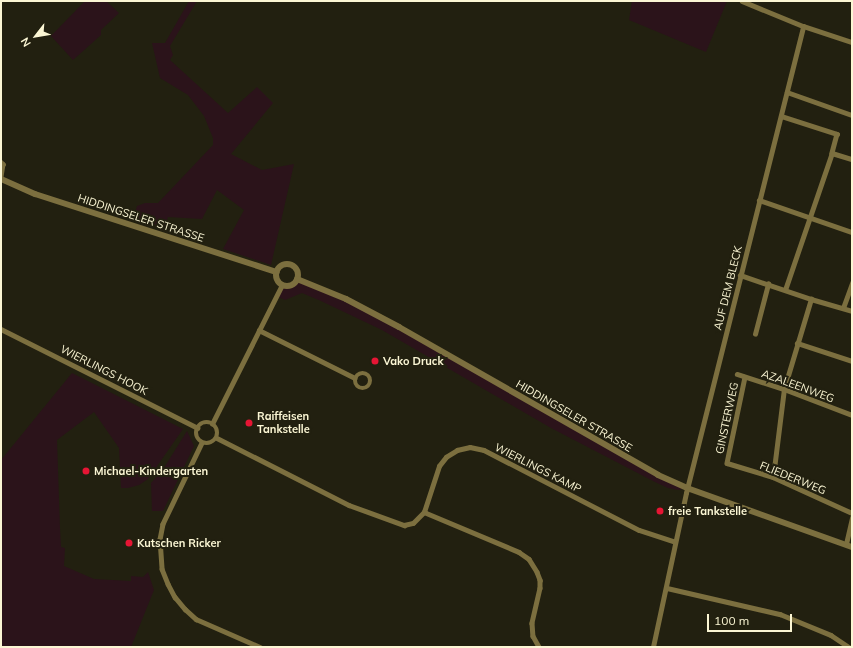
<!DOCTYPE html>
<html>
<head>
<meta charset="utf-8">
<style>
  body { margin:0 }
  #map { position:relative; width:853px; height:648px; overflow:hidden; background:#222010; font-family:Mulish,sans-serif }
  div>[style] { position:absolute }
  .green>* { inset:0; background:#2b131a }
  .minor>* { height:4.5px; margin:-2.25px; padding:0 2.25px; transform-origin:2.25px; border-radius:2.25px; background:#7c6f3f }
  .minor>.ring { margin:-2.25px; padding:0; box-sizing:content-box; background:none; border:4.5px solid #7c6f3f; border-radius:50% }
  .tertiary>* { height:6px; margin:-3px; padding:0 3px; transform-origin:3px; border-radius:3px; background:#7c6f3f }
  .tertiary>.ring { margin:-3px; padding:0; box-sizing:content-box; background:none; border:6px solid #7c6f3f; border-radius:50% }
  .dots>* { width:11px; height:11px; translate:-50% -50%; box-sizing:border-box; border:2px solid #222010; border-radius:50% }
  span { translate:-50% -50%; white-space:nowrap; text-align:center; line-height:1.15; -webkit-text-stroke:4px #222010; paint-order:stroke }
  .street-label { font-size:11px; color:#fbf6d4 }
  .poi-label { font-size:11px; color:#fbf6d4; font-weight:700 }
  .left { translate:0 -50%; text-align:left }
  .frame { position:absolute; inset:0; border:2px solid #fbf6d4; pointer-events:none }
  .north { position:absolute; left:16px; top:16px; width:40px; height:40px; -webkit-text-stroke:3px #222010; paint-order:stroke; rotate:239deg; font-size:11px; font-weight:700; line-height:16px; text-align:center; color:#fbf6d4 }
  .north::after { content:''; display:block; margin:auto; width:14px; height:18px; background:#fbf6d4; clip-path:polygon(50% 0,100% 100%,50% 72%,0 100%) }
  .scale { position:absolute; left:707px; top:614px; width:85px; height:18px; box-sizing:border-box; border:2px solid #fbf6d4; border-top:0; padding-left:5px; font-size:12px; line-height:14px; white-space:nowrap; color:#fbf6d4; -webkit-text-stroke:3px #222010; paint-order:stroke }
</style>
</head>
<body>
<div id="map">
  <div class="green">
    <i style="clip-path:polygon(85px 1px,106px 1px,119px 13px,101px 30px,101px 35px,73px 60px,51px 36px)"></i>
    <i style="clip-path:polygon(189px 1px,197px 1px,170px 46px,173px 55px,170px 60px,228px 113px,257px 87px,273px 103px,231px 154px,262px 170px,294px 164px,271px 265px,223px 249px,244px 210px,217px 190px,202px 219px,168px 217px,164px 230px,133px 220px,137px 206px,145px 203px,158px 203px,213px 145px,213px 138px,204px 116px,188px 95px,160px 78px,152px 43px,165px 43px)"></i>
    <i style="clip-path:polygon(632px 1px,727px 1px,706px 52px,629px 20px)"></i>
    <i style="clip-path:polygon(297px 279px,399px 327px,687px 488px,678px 490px,668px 488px,655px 482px,551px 428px,382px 330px,321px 301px,302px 293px,285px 300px,276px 296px,282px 285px,291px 286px)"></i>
    <i style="clip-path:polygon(72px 373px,183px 429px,148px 479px,139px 485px,128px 488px,121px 488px,119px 448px,94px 412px,57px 440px,60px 528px,61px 547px,65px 548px,64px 566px,94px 579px,131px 581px,131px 576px,143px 577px,148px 572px,154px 590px,131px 647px,1px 647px,1px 460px)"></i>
    <i style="clip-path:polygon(187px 431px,194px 446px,163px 511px,152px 511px,151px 483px,162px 471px)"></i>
  </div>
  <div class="minor">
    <i style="left:742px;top:1px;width:66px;rotate:22.3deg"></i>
    <i style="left:803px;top:26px;width:52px;rotate:18.1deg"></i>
    <i style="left:787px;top:92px;width:69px;rotate:19.5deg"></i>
    <i style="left:781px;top:116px;width:59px;rotate:17.8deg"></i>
    <i style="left:837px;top:134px;width:20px;rotate:105deg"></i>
    <i style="left:832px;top:153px;width:21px;rotate:17deg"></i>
    <i style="left:1px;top:162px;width:3px;rotate:45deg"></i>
    <i style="left:3px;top:164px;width:13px;rotate:99deg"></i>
    <i style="left:759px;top:200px;width:98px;rotate:19deg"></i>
    <i style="left:740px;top:275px;width:75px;rotate:18.7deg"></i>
    <i style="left:811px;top:299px;width:43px;rotate:16.3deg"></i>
    <i style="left:785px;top:290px;width:145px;rotate:-71.1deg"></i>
    <i style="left:843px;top:308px;width:27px;rotate:-70deg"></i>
    <i style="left:1px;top:329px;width:220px;rotate:26.7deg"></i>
    <i style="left:259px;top:330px;width:107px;rotate:26.6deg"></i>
    <i style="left:755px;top:334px;width:52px;rotate:-75.4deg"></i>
    <i style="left:797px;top:343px;width:58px;rotate:18.1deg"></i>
    <i class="ring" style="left:355px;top:373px;width:11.5px;height:11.5px"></i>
    <i style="left:737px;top:374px;width:49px;rotate:17.7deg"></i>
    <i style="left:784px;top:389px;width:73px;rotate:20.9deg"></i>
    <i style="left:745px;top:377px;width:88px;rotate:101.8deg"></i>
    <i style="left:727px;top:463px;width:48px;rotate:16.9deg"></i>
    <i style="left:773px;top:477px;width:87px;rotate:24.5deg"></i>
    <i class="ring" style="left:196px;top:422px;width:17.5px;height:17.5px"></i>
    <i style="left:212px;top:424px;width:156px;rotate:-63.3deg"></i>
    <i style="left:217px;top:438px;width:148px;rotate:26.9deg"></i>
    <i style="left:349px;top:505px;width:59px;rotate:20deg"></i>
    <i style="left:404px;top:525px;width:9px;rotate:-13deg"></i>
    <i style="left:413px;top:523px;width:16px;rotate:-45deg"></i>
    <i style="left:424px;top:512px;width:48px;rotate:-71.9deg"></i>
    <i style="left:439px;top:466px;width:11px;rotate:-52deg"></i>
    <i style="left:446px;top:457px;width:13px;rotate:-32deg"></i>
    <i style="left:457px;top:450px;width:13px;rotate:-13deg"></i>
    <i style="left:470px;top:447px;width:14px;rotate:12deg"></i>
    <i style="left:484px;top:450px;width:174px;rotate:27.3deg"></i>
    <i style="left:639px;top:530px;width:38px;rotate:18deg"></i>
    <i style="left:202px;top:443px;width:90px;rotate:115.7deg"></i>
    <i style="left:163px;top:524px;width:15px;rotate:101deg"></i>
    <i style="left:160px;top:539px;width:30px;rotate:86deg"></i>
    <i style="left:162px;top:569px;width:16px;rotate:68deg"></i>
    <i style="left:168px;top:584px;width:15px;rotate:62deg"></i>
    <i style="left:175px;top:597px;width:16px;rotate:50deg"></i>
    <i style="left:185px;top:609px;width:15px;rotate:42deg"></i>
    <i style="left:196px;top:619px;width:70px;rotate:23.6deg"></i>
    <i style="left:773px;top:477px;width:89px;rotate:-82.9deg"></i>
    <i style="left:784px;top:389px;width:94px;rotate:-73.3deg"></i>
    <i style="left:424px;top:512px;width:103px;rotate:22.8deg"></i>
    <i style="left:519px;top:552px;width:12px;rotate:35deg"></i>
    <i style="left:529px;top:559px;width:15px;rotate:58deg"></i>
    <i style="left:537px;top:572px;width:9px;rotate:69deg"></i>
    <i style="left:540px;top:580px;width:8px;rotate:90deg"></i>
    <i style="left:540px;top:588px;width:36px;rotate:103deg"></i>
    <i style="left:532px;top:623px;width:13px;rotate:86deg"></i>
    <i style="left:533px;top:636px;width:13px;rotate:61deg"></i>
    <i style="left:846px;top:544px;width:27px;rotate:-77deg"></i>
    <i style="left:667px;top:588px;width:116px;rotate:13deg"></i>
    <i style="left:780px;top:614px;width:55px;rotate:22.4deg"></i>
    <i style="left:831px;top:635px;width:22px;rotate:34deg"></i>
    <i style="left:653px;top:647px;width:157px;rotate:-77.9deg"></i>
    <i style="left:686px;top:493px;width:481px;rotate:-75.9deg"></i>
  </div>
  <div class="tertiary">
    <i style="left:1px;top:179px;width:37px;rotate:24deg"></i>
    <i style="left:35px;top:194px;width:254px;rotate:17.9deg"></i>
    <i class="ring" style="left:276px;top:264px;width:16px;height:16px"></i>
    <i style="left:297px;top:279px;width:53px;rotate:22.2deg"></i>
    <i style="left:346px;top:299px;width:60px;rotate:27.8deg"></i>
    <i style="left:399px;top:327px;width:298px;rotate:29.7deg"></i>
    <i style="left:658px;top:475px;width:32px;rotate:24deg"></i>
    <i style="left:687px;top:488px;width:175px;rotate:19.7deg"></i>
  </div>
  <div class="dots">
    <i style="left:375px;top:361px;background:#e61534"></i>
    <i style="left:249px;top:423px;background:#e61534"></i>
    <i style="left:86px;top:471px;background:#e61534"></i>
    <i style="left:660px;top:511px;background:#e61534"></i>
    <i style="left:129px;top:543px;background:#e61534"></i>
  </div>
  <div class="street-label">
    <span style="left:141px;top:218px;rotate:18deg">HIDDINGSELER STRASSE</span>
    <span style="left:728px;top:288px;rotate:-76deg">AUF DEM BLECK</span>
    <span style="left:104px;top:370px;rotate:27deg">WIERLINGS HOOK</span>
    <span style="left:798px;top:386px;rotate:20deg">AZALEENWEG</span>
    <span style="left:574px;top:416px;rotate:30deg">HIDDINGSELER STRASSE</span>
    <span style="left:727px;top:418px;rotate:-78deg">GINSTERWEG</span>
    <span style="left:538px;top:468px;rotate:27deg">WIERLINGS KAMP</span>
    <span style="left:793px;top:478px;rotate:22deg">FLIEDERWEG</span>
  </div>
  <div class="poi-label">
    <span class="left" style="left:383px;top:361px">Vako Druck</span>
    <span class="left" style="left:257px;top:423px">Raiffeisen<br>Tankstelle</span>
    <span class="left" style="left:94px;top:471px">Michael-Kindergarten</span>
    <span class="left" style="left:668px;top:511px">freie Tankstelle</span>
    <span class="left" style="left:137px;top:543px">Kutschen Ricker</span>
  </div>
  <div class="frame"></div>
  <div class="north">N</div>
  <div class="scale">100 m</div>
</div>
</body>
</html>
